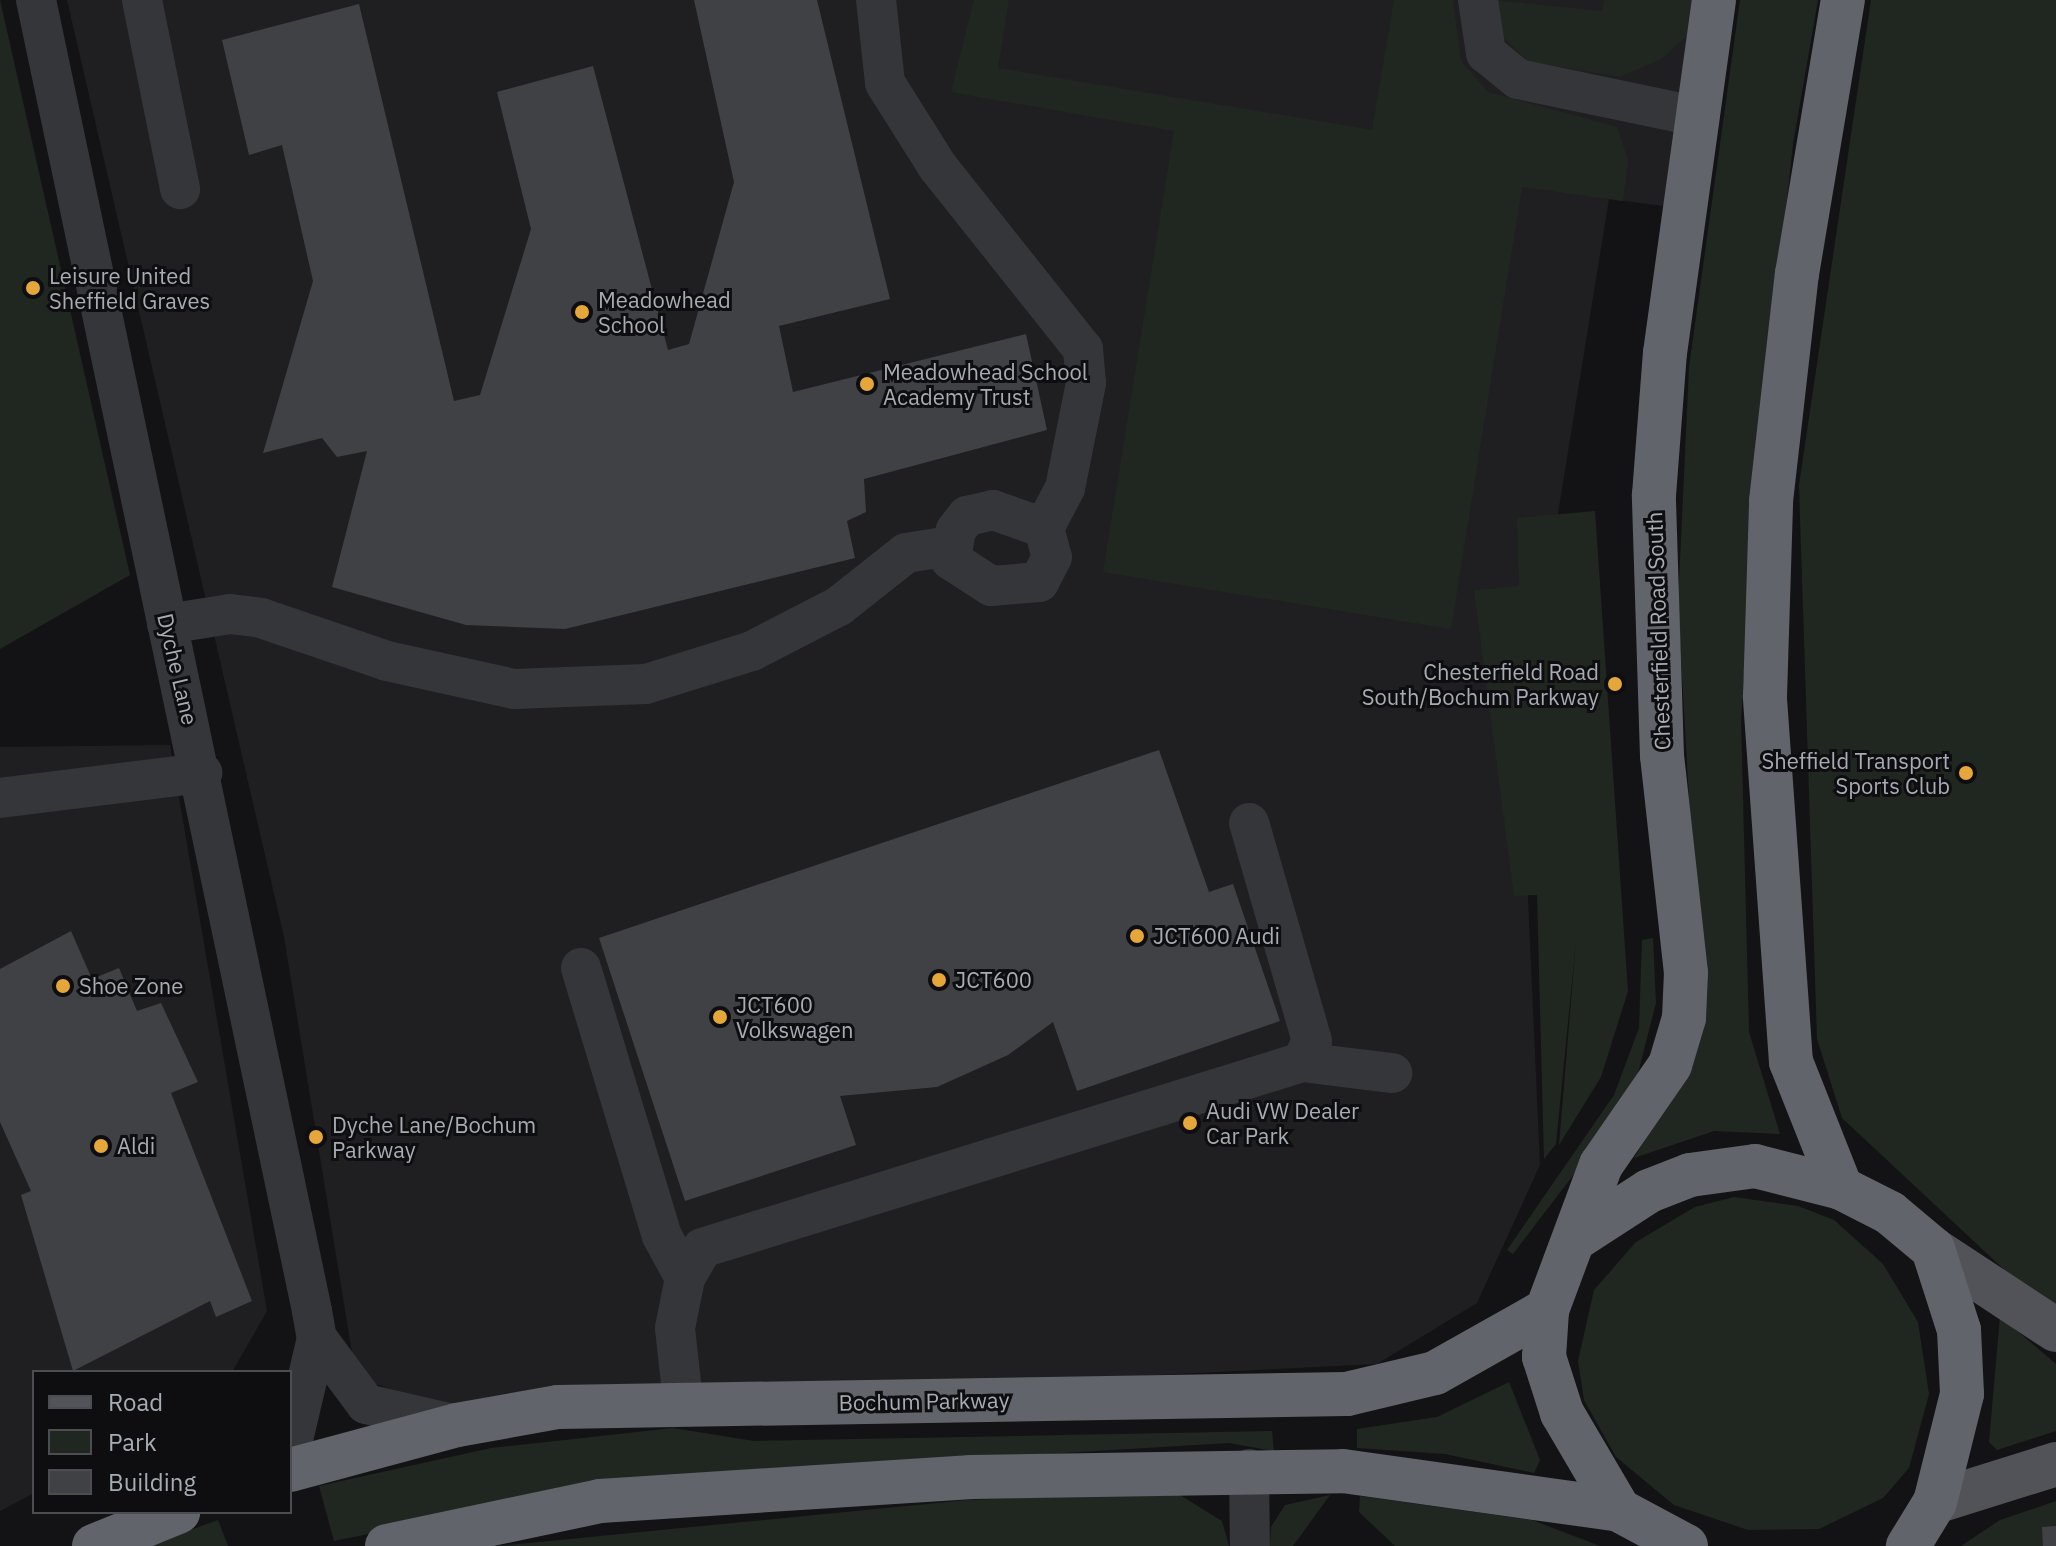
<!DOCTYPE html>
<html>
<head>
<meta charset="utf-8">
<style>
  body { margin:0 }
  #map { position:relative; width:2056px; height:1546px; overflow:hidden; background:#131315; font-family:"IBM Plex Sans",sans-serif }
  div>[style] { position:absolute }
  .built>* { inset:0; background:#1f1f22 }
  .green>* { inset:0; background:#202720 }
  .building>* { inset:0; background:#404145 }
  .minor>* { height:40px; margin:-20px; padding:0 20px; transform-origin:20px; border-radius:20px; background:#35363a }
  .major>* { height:44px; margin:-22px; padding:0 22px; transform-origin:22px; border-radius:22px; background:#515358 }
  .highway>* { height:44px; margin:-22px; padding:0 22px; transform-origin:22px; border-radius:22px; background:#61646a }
  .dots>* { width:22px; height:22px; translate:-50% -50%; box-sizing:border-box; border:4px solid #0e0e10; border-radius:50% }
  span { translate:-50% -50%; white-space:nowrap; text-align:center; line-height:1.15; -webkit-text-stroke:6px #0e0e10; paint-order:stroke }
  .poi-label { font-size:22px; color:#a6abb4 }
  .left { translate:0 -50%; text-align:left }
  .right { translate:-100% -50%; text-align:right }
  .street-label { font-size:22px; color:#a6abb4 }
  .legend { position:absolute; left:32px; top:1370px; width:260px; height:144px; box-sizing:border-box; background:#0e0e10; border:2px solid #4b4d52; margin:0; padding:10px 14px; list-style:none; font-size:24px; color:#a6abb4 }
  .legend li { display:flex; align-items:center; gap:16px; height:40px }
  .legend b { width:40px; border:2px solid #4b4d52 }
</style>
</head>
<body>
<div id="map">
  <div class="built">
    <i style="clip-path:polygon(67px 0,1694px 0,1664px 206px,1609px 199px,1549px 569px,1526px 854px,1540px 1165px,1477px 1303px,1377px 1364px,451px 1410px,356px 1377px,284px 937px)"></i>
    <i style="clip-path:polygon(170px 745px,267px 1311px,232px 1372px,34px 1372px,34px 1493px,0 1511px,0 747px)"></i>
  </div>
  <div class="green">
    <i style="clip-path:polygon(0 0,130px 575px,0 649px)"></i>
    <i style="clip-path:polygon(974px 0,1009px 0,998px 68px,1372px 130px,1394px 0,1453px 0,1461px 61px,1488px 92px,1617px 127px,1628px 160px,1623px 201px,1522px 187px,1451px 629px,1103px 572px,1174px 131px,951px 92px)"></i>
    <i style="clip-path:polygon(1493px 0,1602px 11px,1604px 0,1694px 0,1689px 34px,1661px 59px,1620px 77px,1528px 61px,1500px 34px)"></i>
    <i style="clip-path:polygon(1740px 0,1818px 0,1793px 144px,1758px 468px,1741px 718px,1749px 1032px,1780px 1134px,1714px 1131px,1634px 1158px,1685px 1074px,1691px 833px,1678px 605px,1689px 367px)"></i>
    <i style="clip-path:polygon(1871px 0,2056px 0,2056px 1318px,1842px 1118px,1817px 1039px,1799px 485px)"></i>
    <i style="clip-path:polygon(1595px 511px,1628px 991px,1601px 1077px,1559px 1145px,1576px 941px,1556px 1144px,1544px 1159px,1537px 895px,1514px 896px,1474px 590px,1519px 586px,1517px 518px)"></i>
    <i style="clip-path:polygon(1653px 938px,1656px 1003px,1638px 1073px,1591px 1152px,1513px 1254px,1507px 1250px,1614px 1095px,1639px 1028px,1642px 940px)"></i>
    <i style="clip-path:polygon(1734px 1197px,1798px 1206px,1834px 1220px,1883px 1264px,1918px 1322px,1929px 1394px,1909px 1468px,1883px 1498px,1819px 1529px,1748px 1530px,1674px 1505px,1616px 1457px,1584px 1400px,1578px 1361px,1594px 1290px,1636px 1242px,1695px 1207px)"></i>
    <i style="clip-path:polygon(2000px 1316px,2056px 1364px,2056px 1431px,1997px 1450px,1989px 1442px)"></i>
    <i style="clip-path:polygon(1509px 1382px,1540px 1460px,1534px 1473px,1445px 1454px,1357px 1448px,1357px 1429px,1437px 1417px)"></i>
    <i style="clip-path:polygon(673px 1428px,754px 1441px,1272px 1431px,1274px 1451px,1229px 1443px,747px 1472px,587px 1489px,334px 1541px,319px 1486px,491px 1448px)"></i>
    <i style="clip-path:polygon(1175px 1492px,1222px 1521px,1229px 1546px,499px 1546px,967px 1500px)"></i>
    <i style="clip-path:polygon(1330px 1495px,1293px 1546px,1270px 1546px,1271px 1527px,1285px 1505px)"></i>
    <i style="clip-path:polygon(1360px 1496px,1532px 1520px,1600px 1546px,1395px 1546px,1359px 1512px)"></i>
    <i style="clip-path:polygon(2056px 1501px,2056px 1546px,1961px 1546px,2000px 1520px)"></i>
    <i style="clip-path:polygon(218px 1520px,228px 1546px,146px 1546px)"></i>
  </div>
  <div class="building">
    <i style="clip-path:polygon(694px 0,817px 0,890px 299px,779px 326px,793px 392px,1026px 334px,1047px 430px,864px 479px,866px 512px,847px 521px,855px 558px,565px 629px,466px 625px,332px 587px,367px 451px,337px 457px,322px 438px,263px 453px,313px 281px,282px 145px,249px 155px,222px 40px,359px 4px,454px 401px,480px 395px,531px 229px,497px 92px,593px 66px,668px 350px,689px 344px,734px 182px)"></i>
    <i style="clip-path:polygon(1159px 750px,1209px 892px,1233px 884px,1280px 1021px,1077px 1091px,1053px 1022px,1008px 1055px,937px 1087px,840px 1096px,856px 1145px,685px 1201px,599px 938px)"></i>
    <i style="clip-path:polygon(71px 931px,92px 979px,119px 968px,137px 1011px,161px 1003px,198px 1082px,171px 1093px,252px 1301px,216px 1317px,210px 1301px,73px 1371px,21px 1195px,31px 1191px,0 1122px,0 969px)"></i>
    <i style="clip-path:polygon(2056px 1526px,2056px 1546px,2043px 1546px,2042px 1527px)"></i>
  </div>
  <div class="minor">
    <i style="left:36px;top:0;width:1340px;rotate:78.11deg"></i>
    <i style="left:312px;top:1311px;width:27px;rotate:80deg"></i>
    <i style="left:317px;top:1338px;width:117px;rotate:103.3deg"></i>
    <i style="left:142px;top:0;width:193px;rotate:78.6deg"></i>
    <i style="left:876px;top:0;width:83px;rotate:83.8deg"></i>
    <i style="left:885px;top:83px;width:99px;rotate:57.8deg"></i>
    <i style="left:938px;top:167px;width:233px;rotate:51.5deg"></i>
    <i style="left:1083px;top:349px;width:34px;rotate:85deg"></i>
    <i style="left:1086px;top:383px;width:107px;rotate:101.3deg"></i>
    <i style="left:1065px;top:488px;width:45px;rotate:117.7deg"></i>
    <i style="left:1478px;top:0;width:54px;rotate:81.4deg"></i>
    <i style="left:1486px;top:53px;width:41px;rotate:39.1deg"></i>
    <i style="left:1518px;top:79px;width:181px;rotate:11.8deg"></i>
    <i style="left:993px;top:510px;width:54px;rotate:19.4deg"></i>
    <i style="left:1044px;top:528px;width:30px;rotate:75deg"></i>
    <i style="left:1052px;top:557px;width:28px;rotate:117deg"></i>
    <i style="left:1039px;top:582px;width:48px;rotate:175.2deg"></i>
    <i style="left:991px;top:586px;width:48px;rotate:-147deg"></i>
    <i style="left:951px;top:560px;width:30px;rotate:-81deg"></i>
    <i style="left:956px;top:530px;width:18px;rotate:-52deg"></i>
    <i style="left:967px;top:516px;width:27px;rotate:-13deg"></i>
    <i style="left:167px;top:624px;width:64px;rotate:-9deg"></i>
    <i style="left:230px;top:614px;width:31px;rotate:7deg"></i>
    <i style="left:261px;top:618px;width:133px;rotate:18.8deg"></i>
    <i style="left:387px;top:661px;width:130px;rotate:12.4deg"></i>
    <i style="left:514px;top:689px;width:132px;rotate:-2.2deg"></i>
    <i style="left:646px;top:684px;width:111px;rotate:-17.3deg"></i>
    <i style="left:752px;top:651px;width:98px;rotate:-27.3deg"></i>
    <i style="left:839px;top:606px;width:85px;rotate:-38.3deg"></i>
    <i style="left:906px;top:553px;width:45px;rotate:-9deg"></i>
    <i style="left:0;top:798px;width:204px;rotate:-7.1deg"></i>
    <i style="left:581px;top:968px;width:280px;rotate:73.2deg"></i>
    <i style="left:662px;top:1236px;width:48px;rotate:61.3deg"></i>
    <i style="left:1302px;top:1062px;width:91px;rotate:7deg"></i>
    <i style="left:317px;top:1338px;width:82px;rotate:53.4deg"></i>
    <i style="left:366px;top:1404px;width:92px;rotate:13.1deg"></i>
    <i style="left:683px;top:1401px;width:73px;rotate:-96.3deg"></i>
    <i style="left:675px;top:1328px;width:51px;rotate:-78.7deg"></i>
    <i style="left:685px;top:1278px;width:34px;rotate:-60deg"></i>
    <i style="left:702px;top:1248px;width:628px;rotate:-17.22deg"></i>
    <i style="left:1302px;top:1062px;width:23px;rotate:-65deg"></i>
    <i style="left:1312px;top:1041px;width:227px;rotate:-106.1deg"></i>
    <i style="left:1249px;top:1469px;width:77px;rotate:89.3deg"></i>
  </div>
  <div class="major">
    <i style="left:1933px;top:1249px;width:147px;rotate:33.4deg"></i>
    <i style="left:1935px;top:1502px;width:127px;rotate:-17.4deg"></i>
  </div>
  <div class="highway">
    <i style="left:1841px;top:1188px;width:136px;rotate:-111.6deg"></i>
    <i style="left:1791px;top:1062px;width:367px;rotate:-94.1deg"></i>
    <i style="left:1765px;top:696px;width:195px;rotate:-88.2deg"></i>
    <i style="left:1771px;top:501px;width:228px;rotate:-83.5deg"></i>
    <i style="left:1797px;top:274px;width:278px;rotate:-80.5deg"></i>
    <i style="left:1578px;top:1237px;width:85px;rotate:-32.9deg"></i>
    <i style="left:1649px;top:1191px;width:44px;rotate:-21.3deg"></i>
    <i style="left:1690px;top:1175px;width:66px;rotate:-7.9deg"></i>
    <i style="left:1755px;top:1166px;width:89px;rotate:14.3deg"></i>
    <i style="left:1841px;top:1188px;width:55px;rotate:27deg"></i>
    <i style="left:1890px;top:1213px;width:56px;rotate:39.9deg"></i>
    <i style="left:1933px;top:1249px;width:85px;rotate:72.2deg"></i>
    <i style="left:1959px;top:1330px;width:64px;rotate:87.3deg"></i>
    <i style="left:1962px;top:1394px;width:111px;rotate:104deg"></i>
    <i style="left:1935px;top:1502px;width:52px;rotate:121.5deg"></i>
    <i style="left:290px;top:1470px;width:173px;rotate:-15.1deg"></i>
    <i style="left:457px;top:1425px;width:103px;rotate:-10.1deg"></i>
    <i style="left:558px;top:1407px;width:789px;rotate:-0.94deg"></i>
    <i style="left:1347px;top:1394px;width:90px;rotate:-13.4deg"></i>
    <i style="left:1435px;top:1373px;width:129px;rotate:-29.4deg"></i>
    <i style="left:94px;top:1546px;width:91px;rotate:-22deg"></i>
    <i style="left:387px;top:1546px;width:218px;rotate:-11.9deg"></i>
    <i style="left:600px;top:1501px;width:373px;rotate:-3.7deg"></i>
    <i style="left:972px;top:1477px;width:371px;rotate:-0.9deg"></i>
    <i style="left:1343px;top:1471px;width:279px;rotate:8deg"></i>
    <i style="left:1686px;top:1546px;width:76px;rotate:-151.8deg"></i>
    <i style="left:1619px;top:1510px;width:113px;rotate:-120.4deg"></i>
    <i style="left:1562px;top:1413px;width:59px;rotate:-107.8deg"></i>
    <i style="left:1544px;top:1357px;width:47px;rotate:-86.3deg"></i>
    <i style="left:1547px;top:1310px;width:155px;rotate:-69.6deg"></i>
    <i style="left:1601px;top:1165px;width:121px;rotate:-55.4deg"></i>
    <i style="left:1670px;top:1065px;width:49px;rotate:-73.4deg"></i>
    <i style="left:1684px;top:1018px;width:45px;rotate:-87.5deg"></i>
    <i style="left:1686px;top:973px;width:218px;rotate:-96.3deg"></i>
    <i style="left:1662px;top:756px;width:261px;rotate:-91.8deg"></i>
    <i style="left:1654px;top:495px;width:142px;rotate:-85.6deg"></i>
    <i style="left:1665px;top:353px;width:356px;rotate:-82.1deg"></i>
  </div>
  <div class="dots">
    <i style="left:33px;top:288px;background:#e6a73a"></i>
    <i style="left:582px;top:312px;background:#e6a73a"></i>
    <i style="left:867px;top:384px;background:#e6a73a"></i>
    <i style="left:1615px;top:684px;background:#e6a73a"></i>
    <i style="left:1966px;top:773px;background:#e6a73a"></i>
    <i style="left:1137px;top:936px;background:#e6a73a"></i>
    <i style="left:939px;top:980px;background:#e6a73a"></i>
    <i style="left:63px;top:986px;background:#e6a73a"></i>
    <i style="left:720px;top:1017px;background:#e6a73a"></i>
    <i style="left:1190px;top:1123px;background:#e6a73a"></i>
    <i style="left:316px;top:1137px;background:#e6a73a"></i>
    <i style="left:101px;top:1146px;background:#e6a73a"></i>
  </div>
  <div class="poi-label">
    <span class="left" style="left:49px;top:288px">Leisure United<br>Sheffield Graves</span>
    <span class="left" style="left:598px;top:312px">Meadowhead<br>School</span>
    <span class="left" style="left:883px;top:384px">Meadowhead School<br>Academy Trust</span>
    <span class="right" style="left:1599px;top:684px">Chesterfield Road<br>South/Bochum Parkway</span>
    <span class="right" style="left:1950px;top:773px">Sheffield Transport<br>Sports Club</span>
    <span class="left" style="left:1153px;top:936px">JCT600 Audi</span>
    <span class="left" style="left:955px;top:980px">JCT600</span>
    <span class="left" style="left:79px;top:986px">Shoe Zone</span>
    <span class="left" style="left:736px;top:1017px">JCT600<br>Volkswagen</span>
    <span class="left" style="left:1206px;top:1123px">Audi VW Dealer<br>Car Park</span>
    <span class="left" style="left:332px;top:1137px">Dyche Lane/Bochum<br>Parkway</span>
    <span class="left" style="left:117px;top:1146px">Aldi</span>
  </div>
  <div class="street-label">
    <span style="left:1658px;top:631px;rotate:-92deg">Chesterfield Road South</span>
    <span style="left:178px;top:669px;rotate:77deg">Dyche Lane</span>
    <span style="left:924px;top:1401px;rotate:-1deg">Bochum Parkway</span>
  </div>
  <ul class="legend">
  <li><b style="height:10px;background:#515358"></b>Road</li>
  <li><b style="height:22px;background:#202720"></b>Park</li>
  <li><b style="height:22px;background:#404145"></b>Building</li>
  </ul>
</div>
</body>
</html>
